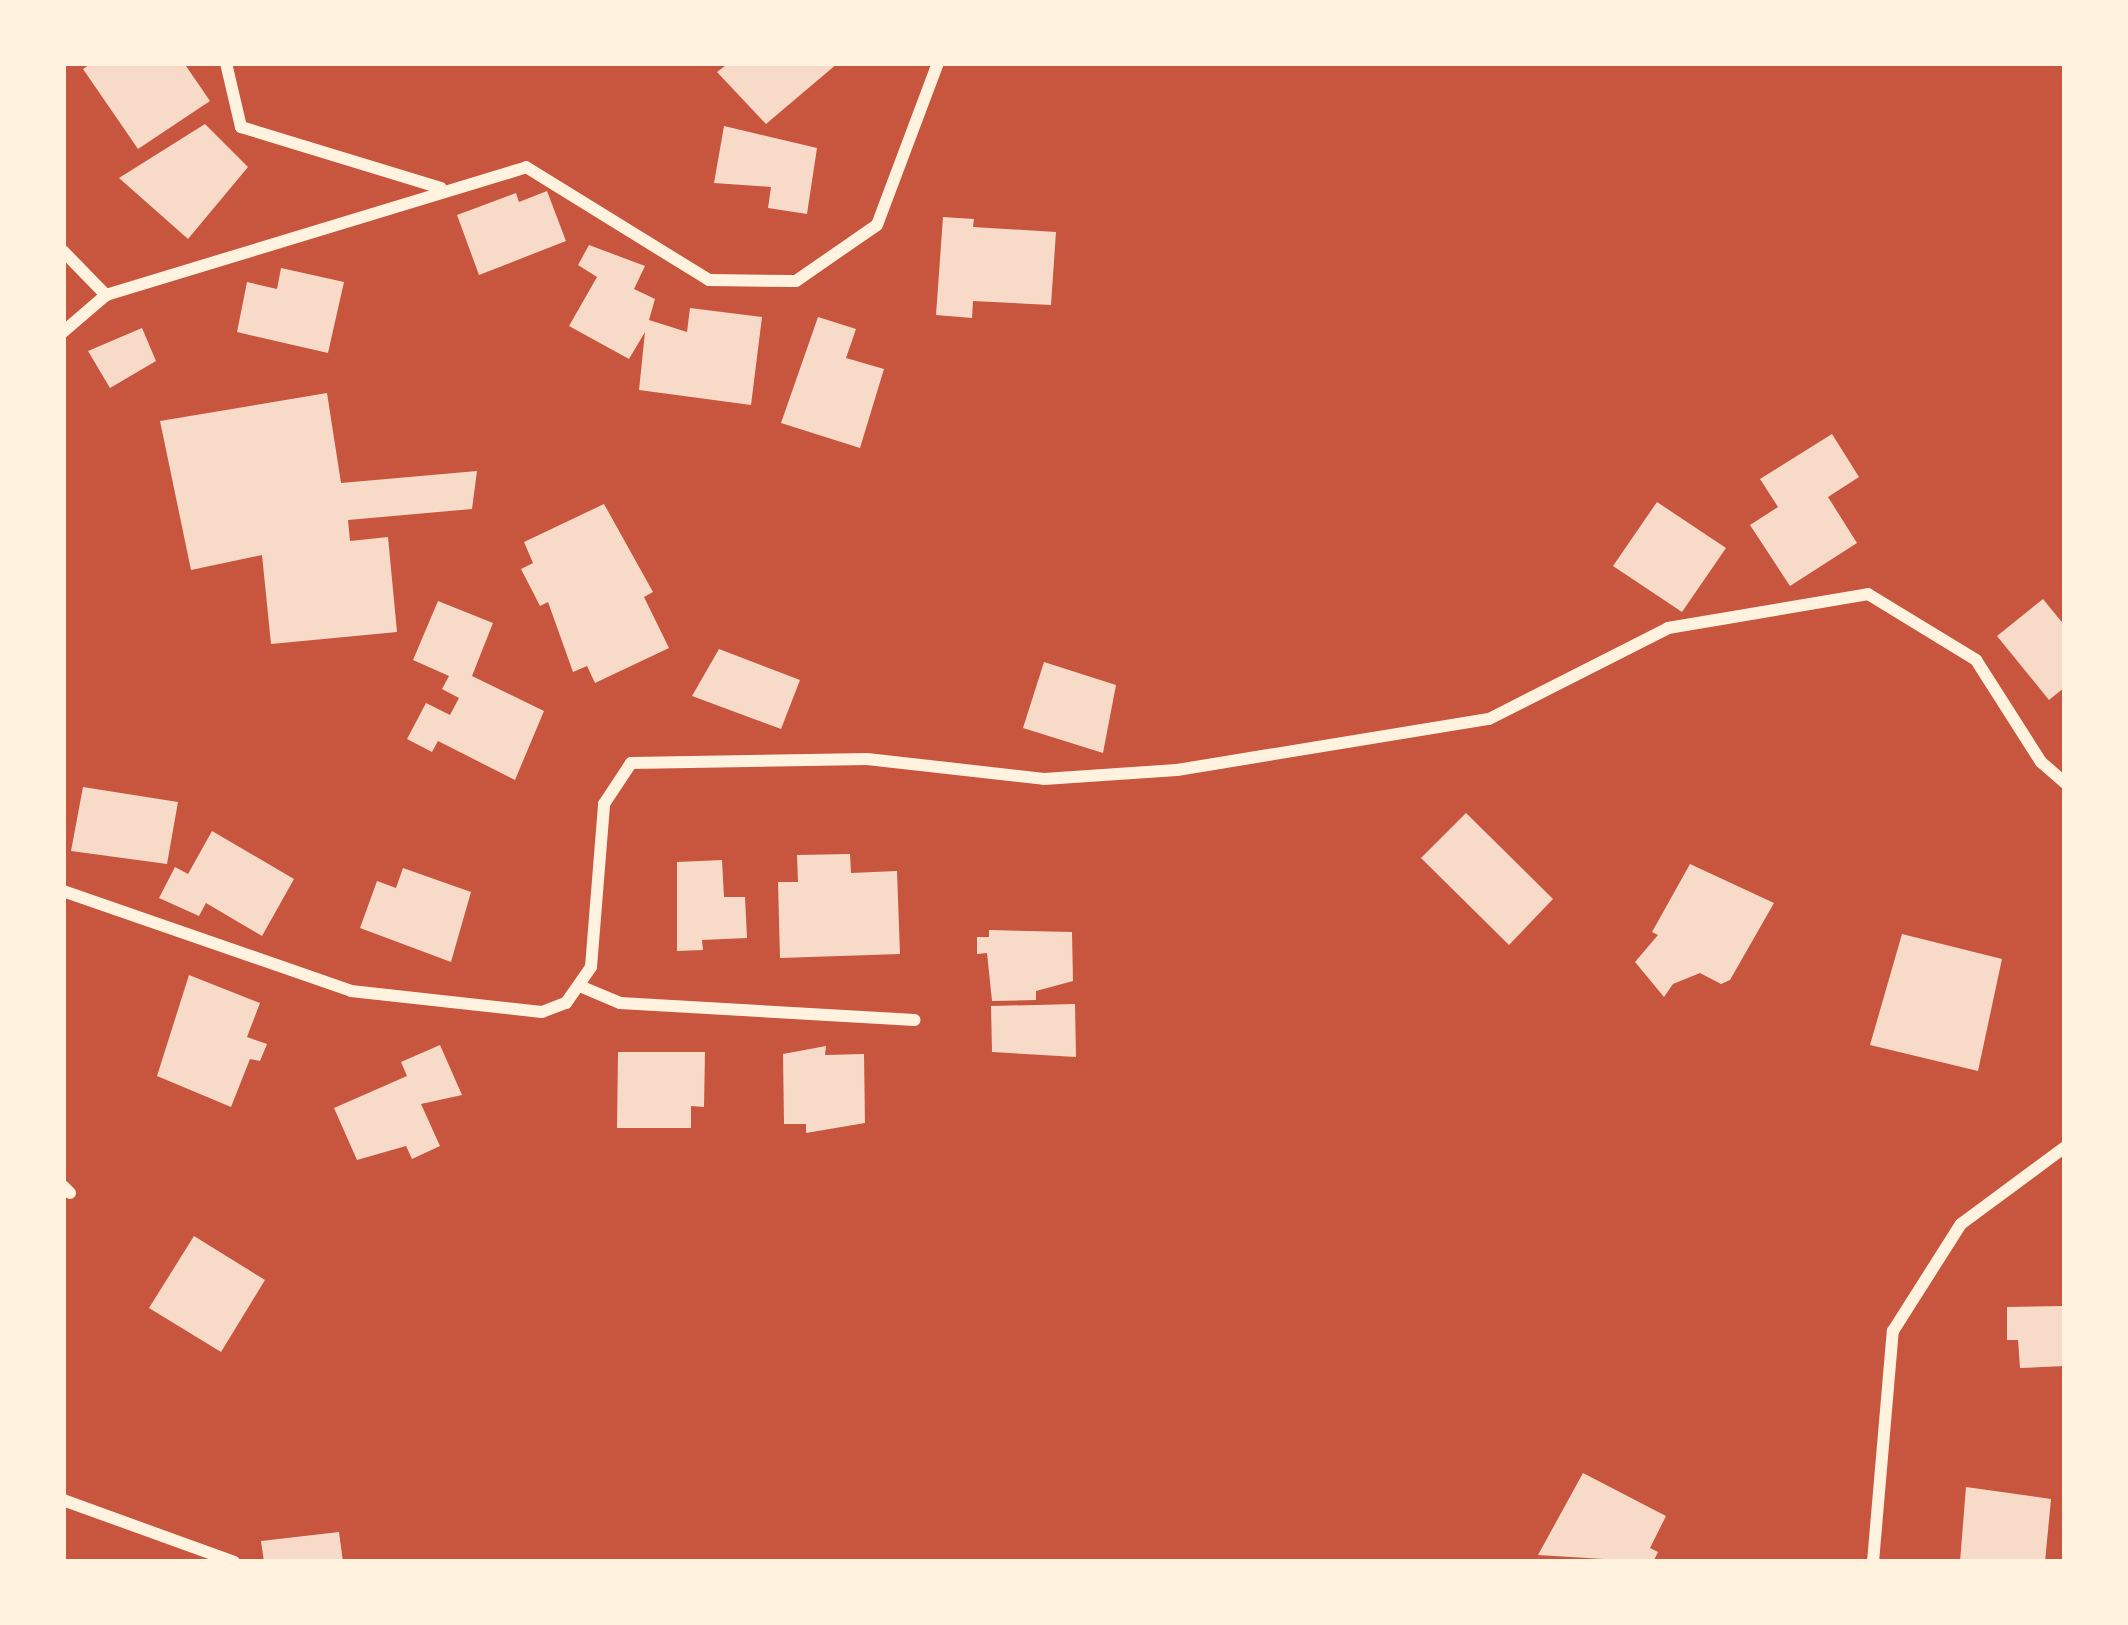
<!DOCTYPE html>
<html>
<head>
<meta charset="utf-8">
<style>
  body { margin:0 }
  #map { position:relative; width:2128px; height:1625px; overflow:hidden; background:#c8553d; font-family:Raleway,sans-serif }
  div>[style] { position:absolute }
  .building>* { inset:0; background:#f7dbc8 }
  .minor>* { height:12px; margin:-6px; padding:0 6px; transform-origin:6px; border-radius:6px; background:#fff3e0 }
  span { translate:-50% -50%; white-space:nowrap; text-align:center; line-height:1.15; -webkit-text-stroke:10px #fff3e0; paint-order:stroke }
  .frame { position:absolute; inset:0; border:66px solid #fff3e0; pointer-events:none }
</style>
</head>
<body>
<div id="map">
  <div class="building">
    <i style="clip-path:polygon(92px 63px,184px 63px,210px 101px,138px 149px,83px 69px)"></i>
    <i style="clip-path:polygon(729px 63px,838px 63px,766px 124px,717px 72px)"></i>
    <i style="clip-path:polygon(205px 124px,248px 167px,188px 239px,119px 178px)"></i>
    <i style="clip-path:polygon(724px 126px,817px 148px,807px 214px,768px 208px,771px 187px,714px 183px)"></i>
    <i style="clip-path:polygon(547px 191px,566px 241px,479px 275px,457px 215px,516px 193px,519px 202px)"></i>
    <i style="clip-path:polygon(943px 217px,974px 219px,973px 227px,1056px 232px,1051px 305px,973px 301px,972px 318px,936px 315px)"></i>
    <i style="clip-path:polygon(589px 245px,645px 266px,634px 289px,655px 299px,649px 320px,687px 332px,690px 308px,762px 317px,751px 405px,639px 390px,645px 332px,629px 359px,569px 326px,597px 277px,578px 265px)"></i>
    <i style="clip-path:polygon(281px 268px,344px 282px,328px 353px,237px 332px,247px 282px,277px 289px)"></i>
    <i style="clip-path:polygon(818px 317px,856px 329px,846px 358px,884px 369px,860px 448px,781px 423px)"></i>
    <i style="clip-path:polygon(142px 328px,156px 361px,110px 388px,88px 351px)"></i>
    <i style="clip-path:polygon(327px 393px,341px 483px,477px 471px,472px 509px,348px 520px,350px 541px,388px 537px,397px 632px,271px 644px,262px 555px,191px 570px,160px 421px)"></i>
    <i style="clip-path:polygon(1832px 434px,1859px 477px,1828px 497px,1857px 543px,1790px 586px,1750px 525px,1778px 507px,1760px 479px)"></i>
    <i style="clip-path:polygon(1657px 502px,1726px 548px,1682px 612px,1613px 566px)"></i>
    <i style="clip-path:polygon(604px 504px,653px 592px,644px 597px,669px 648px,595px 683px,587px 666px,573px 672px,548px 602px,540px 606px,521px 569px,533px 563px,524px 542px)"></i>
    <i style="clip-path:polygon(2043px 599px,2065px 626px,2065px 687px,2049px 700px,1997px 636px)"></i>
    <i style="clip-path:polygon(438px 601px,493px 623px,472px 676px,544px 711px,515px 780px,438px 741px,432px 752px,407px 739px,426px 703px,450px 715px,459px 698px,442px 689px,449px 676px,413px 660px)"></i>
    <i style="clip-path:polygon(719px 649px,800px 680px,781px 729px,692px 696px)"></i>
    <i style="clip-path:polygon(1044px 662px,1116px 685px,1103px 753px,1023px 728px)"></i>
    <i style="clip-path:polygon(83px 787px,178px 802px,167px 864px,71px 851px)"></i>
    <i style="clip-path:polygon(1466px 813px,1553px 899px,1509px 945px,1421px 858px)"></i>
    <i style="clip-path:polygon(212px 831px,294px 879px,262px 936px,206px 903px,199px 916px,159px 898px,175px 867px,188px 874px)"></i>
    <i style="clip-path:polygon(850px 854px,851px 873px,897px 871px,900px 954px,780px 958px,778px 882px,798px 882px,797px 855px)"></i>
    <i style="clip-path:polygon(722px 860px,724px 897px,745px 897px,747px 938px,702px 940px,703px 950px,677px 951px,677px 862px)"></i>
    <i style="clip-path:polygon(1690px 864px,1774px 903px,1730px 980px,1721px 984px,1700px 973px,1673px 984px,1664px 997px,1635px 962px,1658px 935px,1652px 932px)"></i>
    <i style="clip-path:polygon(403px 868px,471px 892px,451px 962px,360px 928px,377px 881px,396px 888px)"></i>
    <i style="clip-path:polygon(989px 930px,1072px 932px,1073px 981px,1036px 991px,1036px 1000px,992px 1001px,987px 953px,977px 954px,977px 937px,989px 937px)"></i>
    <i style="clip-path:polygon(1902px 934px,2002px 959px,1978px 1071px,1870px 1045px)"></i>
    <i style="clip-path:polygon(189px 975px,260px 1003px,247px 1037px,267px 1044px,260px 1061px,250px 1059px,231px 1107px,157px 1076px)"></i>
    <i style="clip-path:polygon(1075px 1004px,1076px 1057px,992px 1052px,991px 1006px)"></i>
    <i style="clip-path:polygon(440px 1045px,462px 1095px,421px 1104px,440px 1146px,412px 1159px,406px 1146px,357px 1160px,334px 1108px,407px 1076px,401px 1062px)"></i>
    <i style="clip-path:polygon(826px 1046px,825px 1055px,864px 1054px,865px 1123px,806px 1133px,806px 1124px,784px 1124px,783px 1054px)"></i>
    <i style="clip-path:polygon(618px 1052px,705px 1052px,704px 1107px,691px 1106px,691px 1128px,617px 1128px)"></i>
    <i style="clip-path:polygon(194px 1236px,265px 1280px,221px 1352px,149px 1308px)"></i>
    <i style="clip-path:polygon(2065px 1306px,2065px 1366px,2020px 1368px,2018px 1340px,2007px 1340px,2007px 1307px)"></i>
    <i style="clip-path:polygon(1583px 1473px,1666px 1516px,1650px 1548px,1658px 1552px,1653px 1562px,1538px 1555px)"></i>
    <i style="clip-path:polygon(1966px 1487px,2051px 1499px,2045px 1562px,1960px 1562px)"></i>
    <i style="clip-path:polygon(339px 1532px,343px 1562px,264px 1562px,261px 1541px)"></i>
  </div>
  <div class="minor">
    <i style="left:226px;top:63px;width:66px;rotate:76.8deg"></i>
    <i style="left:241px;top:127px;width:209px;rotate:17deg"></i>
    <i style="left:63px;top:251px;width:62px;rotate:45.7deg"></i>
    <i style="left:63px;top:332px;width:57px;rotate:-40.7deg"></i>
    <i style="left:106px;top:295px;width:439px;rotate:-16.9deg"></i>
    <i style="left:526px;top:167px;width:215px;rotate:31.7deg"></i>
    <i style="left:709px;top:280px;width:87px;rotate:0.7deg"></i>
    <i style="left:796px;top:281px;width:98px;rotate:-34.7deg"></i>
    <i style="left:877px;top:225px;width:173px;rotate:-69.4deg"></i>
    <i style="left:63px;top:891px;width:305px;rotate:19.1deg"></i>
    <i style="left:351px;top:991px;width:192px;rotate:6.3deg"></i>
    <i style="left:542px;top:1012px;width:26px;rotate:-21deg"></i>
    <i style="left:566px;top:1003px;width:44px;rotate:-55.2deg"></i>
    <i style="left:591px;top:967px;width:164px;rotate:-85.4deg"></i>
    <i style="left:604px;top:804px;width:49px;rotate:-56.6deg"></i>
    <i style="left:631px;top:763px;width:236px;rotate:-1deg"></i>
    <i style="left:867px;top:759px;width:178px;rotate:6.4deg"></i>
    <i style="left:1044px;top:779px;width:133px;rotate:-3.9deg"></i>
    <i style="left:1177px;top:770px;width:316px;rotate:-9.3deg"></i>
    <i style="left:1489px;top:719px;width:201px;rotate:-26.9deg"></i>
    <i style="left:1668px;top:628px;width:203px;rotate:-9.6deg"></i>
    <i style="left:1868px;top:594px;width:127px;rotate:31.4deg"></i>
    <i style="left:1976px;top:660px;width:121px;rotate:57.5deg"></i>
    <i style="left:2041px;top:762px;width:32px;rotate:41deg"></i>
    <i style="left:582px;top:987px;width:41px;rotate:22.8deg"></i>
    <i style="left:620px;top:1003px;width:295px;rotate:3.3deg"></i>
    <i style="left:63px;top:1186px;width:10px;rotate:45deg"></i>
    <i style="left:63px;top:1500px;width:182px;rotate:19.9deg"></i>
    <i style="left:1873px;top:1562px;width:232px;rotate:-85.1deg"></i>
    <i style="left:1893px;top:1331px;width:127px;rotate:-57.6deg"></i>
    <i style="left:1961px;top:1224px;width:129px;rotate:-36.5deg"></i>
  </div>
  <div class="frame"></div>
</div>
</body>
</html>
